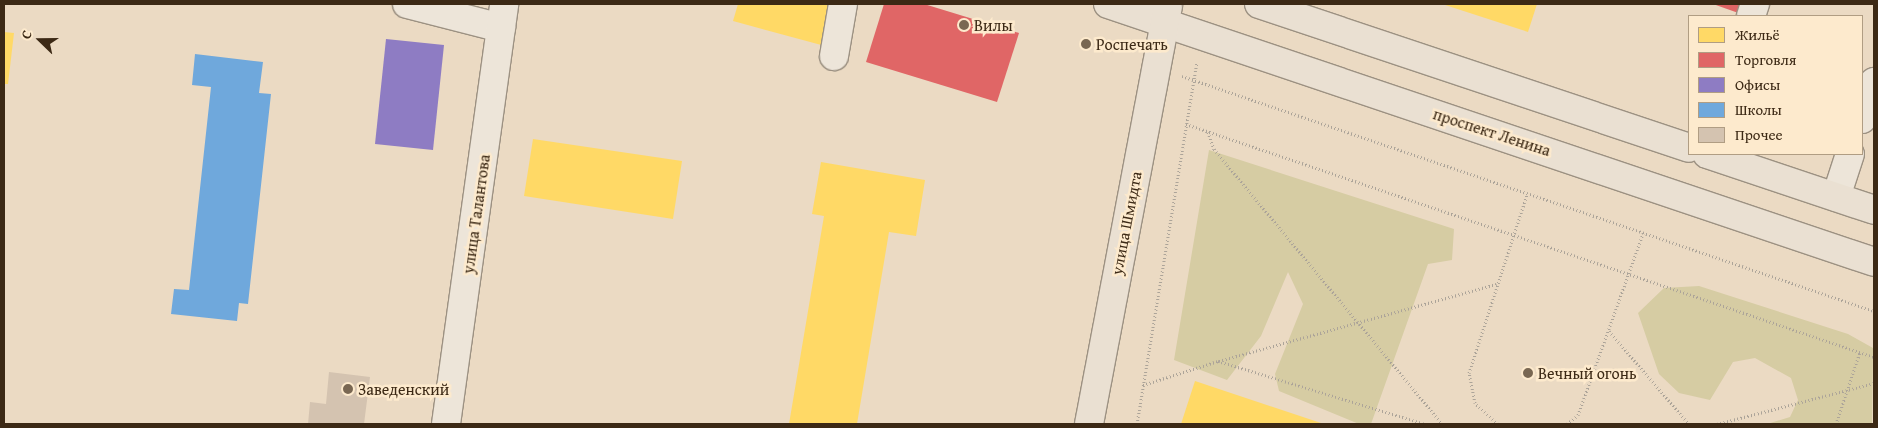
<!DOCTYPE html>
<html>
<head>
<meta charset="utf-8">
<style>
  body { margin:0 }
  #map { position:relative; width:1878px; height:428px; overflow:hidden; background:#ebdac3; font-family:"Gentium Book Plus",serif }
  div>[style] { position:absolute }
  .green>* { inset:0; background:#d6cca3 }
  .homes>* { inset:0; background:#ffd966 }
  .shops>* { inset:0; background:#e06666 }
  .offices>* { inset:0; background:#8e7cc3 }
  .schools>* { inset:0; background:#6fa8dc }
  .building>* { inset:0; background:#d4c3b0 }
  .path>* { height:3px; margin-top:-1.5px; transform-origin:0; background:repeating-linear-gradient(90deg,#aca499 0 1px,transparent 0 3.5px) }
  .roads { filter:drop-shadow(1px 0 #9c9182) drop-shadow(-1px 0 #9c9182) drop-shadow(0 1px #9c9182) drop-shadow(0 -1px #9c9182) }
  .minor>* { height:28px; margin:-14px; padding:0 14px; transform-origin:14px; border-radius:14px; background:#ede5d9 }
  .major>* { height:28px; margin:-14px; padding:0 14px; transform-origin:14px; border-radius:14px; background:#eae0d2 }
  .dots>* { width:14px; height:14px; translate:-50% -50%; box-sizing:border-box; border:2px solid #fdeacd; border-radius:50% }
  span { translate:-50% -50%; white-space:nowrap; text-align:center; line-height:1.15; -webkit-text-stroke:5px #fdeacd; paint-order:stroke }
  .poi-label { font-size:16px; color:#3c2915 }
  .left { translate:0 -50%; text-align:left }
  .street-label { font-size:16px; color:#3c2915 }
  .frame { position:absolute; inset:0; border:5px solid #3c2915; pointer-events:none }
  .legend { position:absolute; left:1688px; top:15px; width:175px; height:140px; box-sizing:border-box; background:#fdeacd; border:1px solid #b09d83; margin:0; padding:6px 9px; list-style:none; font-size:15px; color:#3c2915 }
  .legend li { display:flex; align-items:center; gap:10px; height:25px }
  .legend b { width:25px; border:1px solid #b09d83 }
  .north { position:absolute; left:15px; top:15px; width:50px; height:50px; -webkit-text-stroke:4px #fdeacd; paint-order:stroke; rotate:292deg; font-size:14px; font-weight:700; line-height:20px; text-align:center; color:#3c2915 }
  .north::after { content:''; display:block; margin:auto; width:18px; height:22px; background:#3c2915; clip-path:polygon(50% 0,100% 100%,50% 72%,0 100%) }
</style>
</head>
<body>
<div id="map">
  <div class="green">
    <i style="clip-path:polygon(1209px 150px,1454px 229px,1452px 260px,1428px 264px,1371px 424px,1359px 424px,1279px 391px,1275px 374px,1303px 304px,1288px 272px,1261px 336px,1227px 380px,1174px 360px)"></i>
    <i style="clip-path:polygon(1699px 286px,1848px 334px,1873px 348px,1872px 424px,1767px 424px,1790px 417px,1798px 400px,1791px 378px,1755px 358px,1733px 362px,1710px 400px,1679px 393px,1659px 374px,1638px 313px,1664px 288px)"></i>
  </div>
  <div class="homes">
    <i style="clip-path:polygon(738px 4px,836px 4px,825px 46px,733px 21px)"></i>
    <i style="clip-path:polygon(1442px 4px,1537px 4px,1528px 32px)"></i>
    <i style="clip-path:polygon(4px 32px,14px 33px,8px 84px,4px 84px)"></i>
    <i style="clip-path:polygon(533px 139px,682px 161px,673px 219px,524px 196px)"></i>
    <i style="clip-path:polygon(821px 162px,925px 180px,916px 236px,889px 232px,857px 424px,789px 424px,824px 216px,812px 214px)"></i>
    <i style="clip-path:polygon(1195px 381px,1324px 424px,1181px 424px)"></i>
  </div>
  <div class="shops">
    <i style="clip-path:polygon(884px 4px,924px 4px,1019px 33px,997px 102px,866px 62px)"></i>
    <i style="clip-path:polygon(1713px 4px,1748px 4px,1744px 15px)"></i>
  </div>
  <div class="offices">
    <i style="clip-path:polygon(386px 39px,444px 45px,433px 150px,375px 144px)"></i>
  </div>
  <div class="schools">
    <i style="clip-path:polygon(195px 54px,263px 62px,259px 93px,271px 94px,248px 304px,239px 303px,237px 321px,171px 314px,174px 289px,189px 290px,211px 87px,192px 85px)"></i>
  </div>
  <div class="building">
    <i style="clip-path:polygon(329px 372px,370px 377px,364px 424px,308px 424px,310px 402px,326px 404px)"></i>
  </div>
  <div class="path">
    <i style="left:1182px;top:76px;width:731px;rotate:18.76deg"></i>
    <i style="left:1186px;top:124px;width:726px;rotate:18.71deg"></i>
    <i style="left:1208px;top:132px;width:18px;rotate:71deg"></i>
    <i style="left:1214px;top:149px;width:357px;rotate:50.3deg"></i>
    <i style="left:1609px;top:331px;width:123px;rotate:49.3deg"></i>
    <i style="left:1219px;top:361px;width:288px;rotate:-15.5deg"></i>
    <i style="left:1143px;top:385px;width:79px;rotate:-17.7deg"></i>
    <i style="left:1218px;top:361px;width:217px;rotate:16.9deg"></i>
    <i style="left:1137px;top:424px;width:367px;rotate:-80.6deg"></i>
    <i style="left:1498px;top:424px;width:31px;rotate:-138deg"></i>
    <i style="left:1475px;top:403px;width:31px;rotate:-101deg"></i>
    <i style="left:1469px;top:373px;width:188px;rotate:-72deg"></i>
    <i style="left:1567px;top:424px;width:14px;rotate:-39deg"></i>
    <i style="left:1578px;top:415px;width:193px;rotate:-70.3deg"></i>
    <i style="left:1717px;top:424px;width:162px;rotate:-14.6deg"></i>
    <i style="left:1836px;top:424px;width:76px;rotate:-71.6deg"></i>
  </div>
  <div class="roads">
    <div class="minor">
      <i style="left:407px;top:4px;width:97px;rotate:14.3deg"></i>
      <i style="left:1751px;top:16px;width:13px;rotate:-72deg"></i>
      <i style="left:834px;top:56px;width:53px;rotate:-80.2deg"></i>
      <i style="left:1862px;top:119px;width:39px;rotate:-72deg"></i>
      <i style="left:1836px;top:197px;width:45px;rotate:-72deg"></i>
      <i style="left:446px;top:424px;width:424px;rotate:-82.1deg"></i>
    </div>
    <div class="major">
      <i style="left:1108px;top:4px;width:808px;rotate:18.61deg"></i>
      <i style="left:1259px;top:4px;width:453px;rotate:18.5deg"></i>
      <i style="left:1707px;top:154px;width:176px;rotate:18.5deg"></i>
      <i style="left:1089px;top:424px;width:425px;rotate:-79.3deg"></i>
    </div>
  </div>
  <div class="dots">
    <i style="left:964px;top:25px;background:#796752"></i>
    <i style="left:1086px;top:44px;background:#796752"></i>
    <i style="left:1528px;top:373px;background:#796752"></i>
    <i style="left:348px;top:389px;background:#796752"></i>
  </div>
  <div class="poi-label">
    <span class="left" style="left:974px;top:25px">Вилы</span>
    <span class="left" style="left:1096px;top:44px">Роспечать</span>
    <span class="left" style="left:1538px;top:373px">Вечный огонь</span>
    <span class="left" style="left:358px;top:389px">Заведенский</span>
  </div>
  <div class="street-label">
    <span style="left:1492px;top:132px;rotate:18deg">проспект Ленина</span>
    <span style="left:476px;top:214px;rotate:-82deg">улица Талантова</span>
    <span style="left:1126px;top:223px;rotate:-79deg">улица Шмидта</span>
  </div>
  <div class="frame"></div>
  <ul class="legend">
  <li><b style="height:14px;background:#ffd966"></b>Жильё</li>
  <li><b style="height:14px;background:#e06666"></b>Торговля</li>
  <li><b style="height:14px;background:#8e7cc3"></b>Офисы</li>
  <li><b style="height:14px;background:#6fa8dc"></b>Школы</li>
  <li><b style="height:14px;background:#d4c3b0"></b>Прочее</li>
  </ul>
  <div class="north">С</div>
</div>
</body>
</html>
